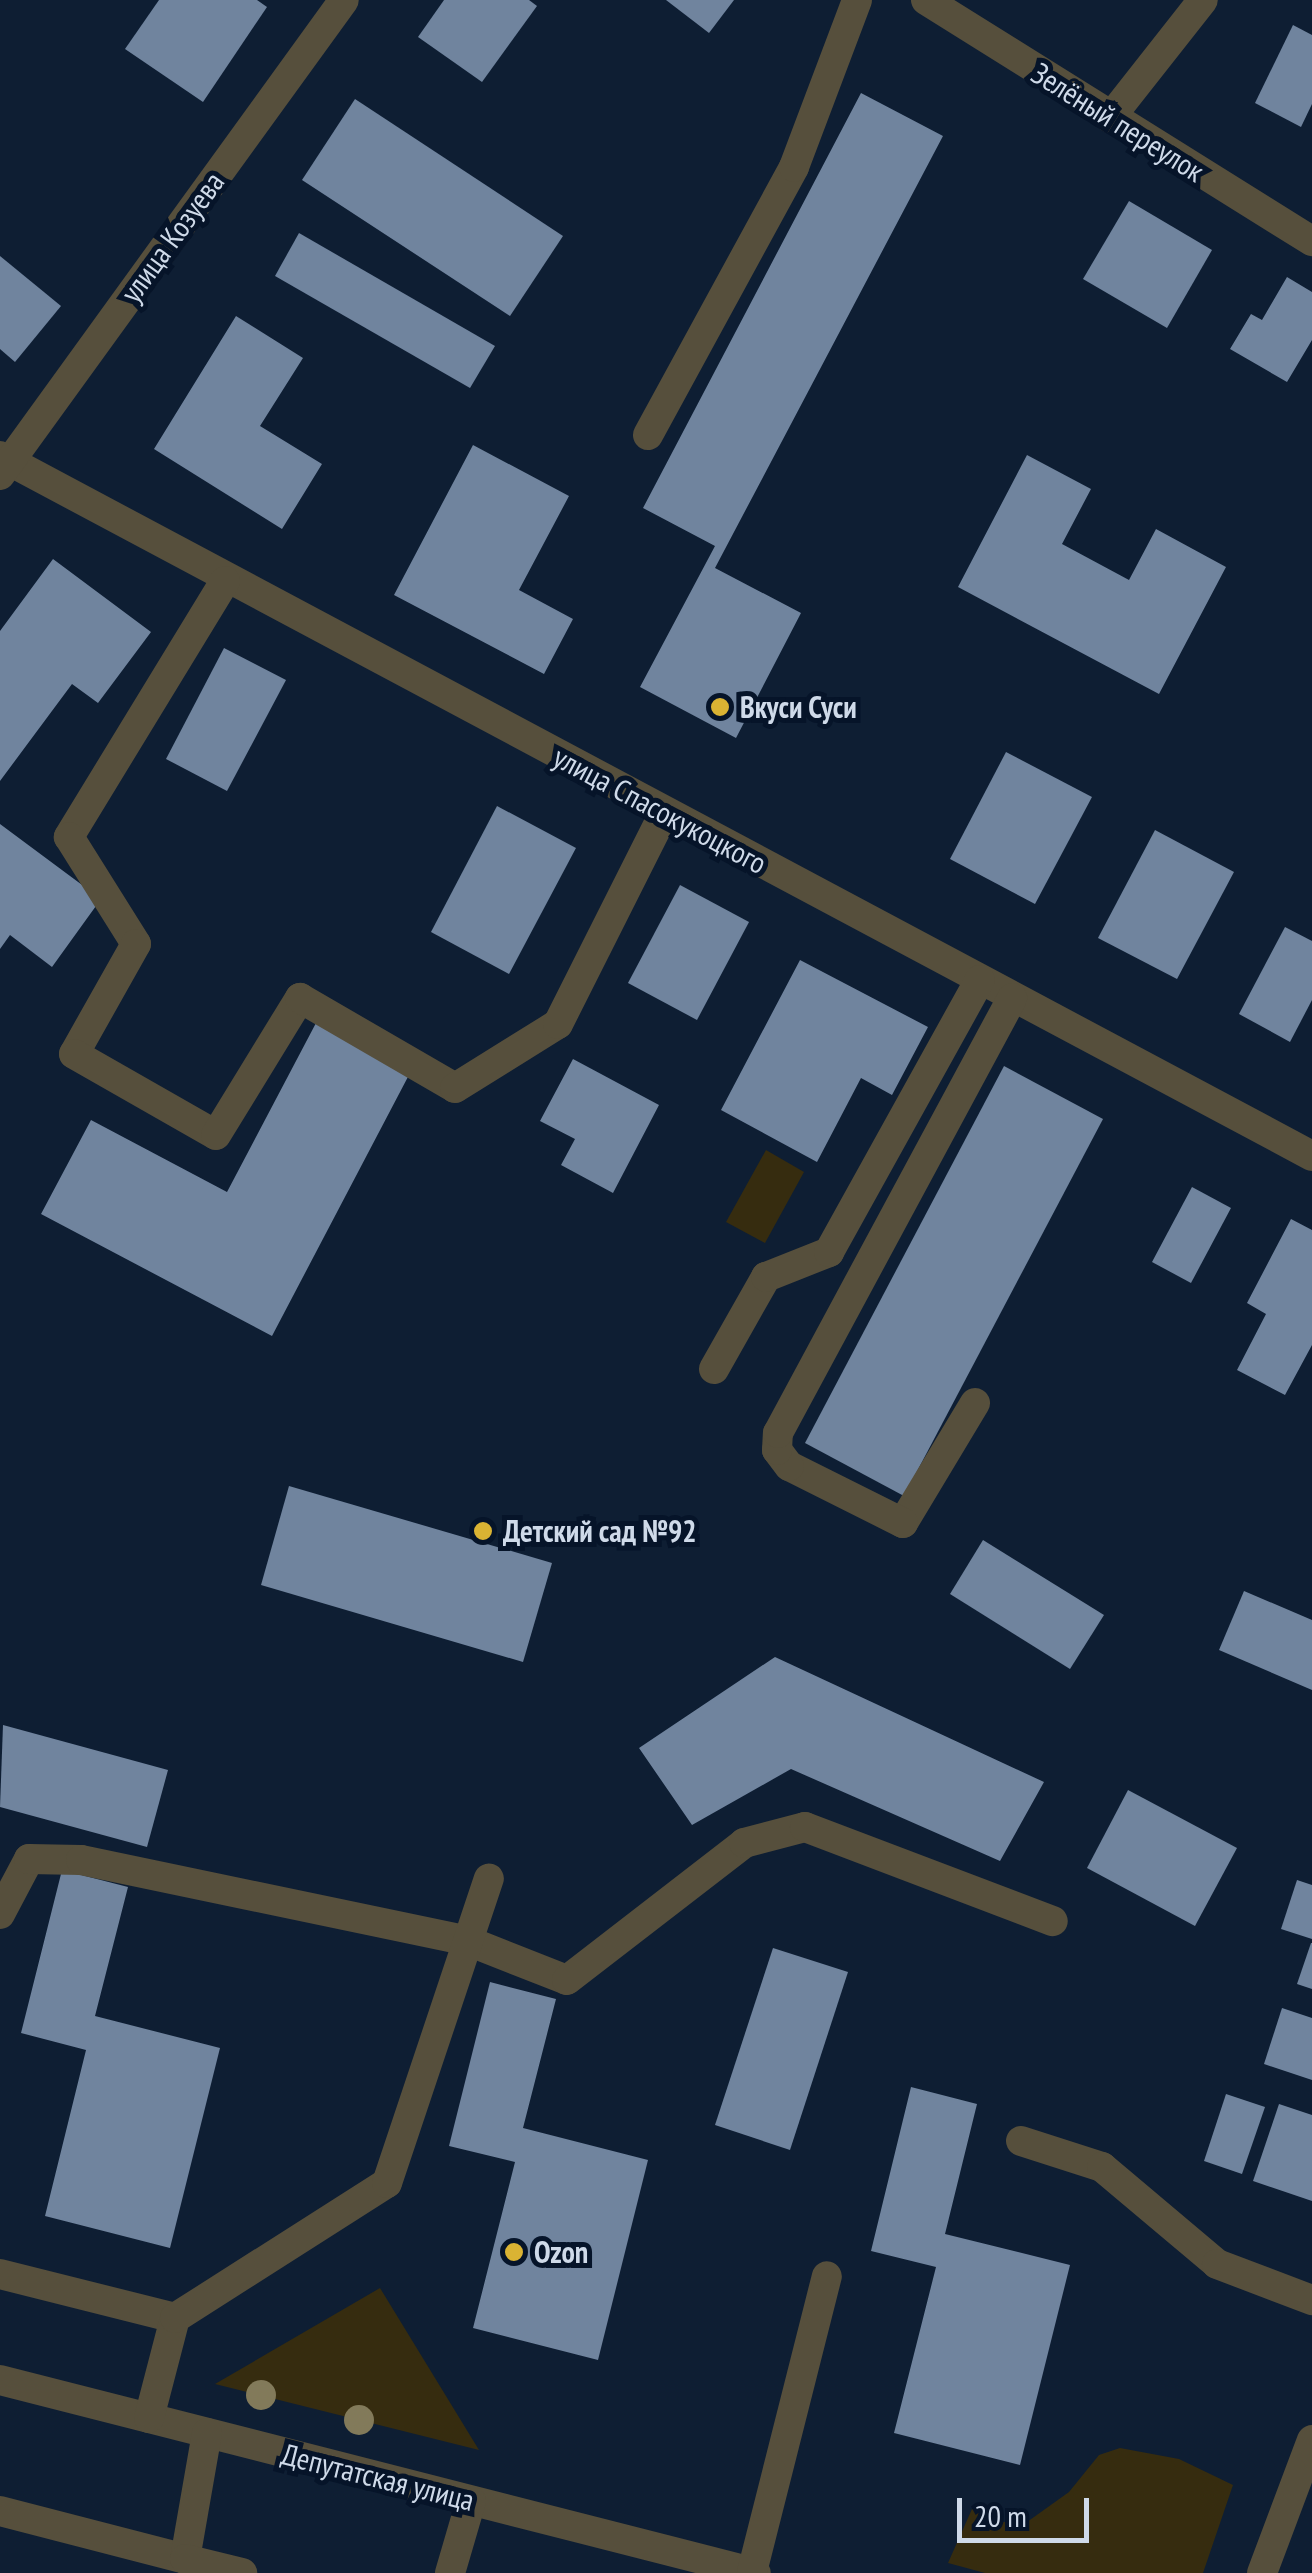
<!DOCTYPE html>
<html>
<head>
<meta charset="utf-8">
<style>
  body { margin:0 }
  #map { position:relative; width:1312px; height:2573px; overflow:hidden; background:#0e1e33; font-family:"PT Sans Narrow",sans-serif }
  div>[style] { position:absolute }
  .green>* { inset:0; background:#362c0f }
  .building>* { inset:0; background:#70849e }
  .minor>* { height:30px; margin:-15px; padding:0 15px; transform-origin:15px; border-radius:15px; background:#564f3c }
  .trees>* { width:30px; height:30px; margin:-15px; border-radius:50%; background:#827a5a }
  .dots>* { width:28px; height:28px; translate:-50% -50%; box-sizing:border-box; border:5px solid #061429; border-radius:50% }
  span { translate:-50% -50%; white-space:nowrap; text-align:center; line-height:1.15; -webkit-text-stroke:10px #061429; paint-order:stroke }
  .street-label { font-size:30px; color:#cfdae9 }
  .poi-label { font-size:30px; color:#cfdae9; font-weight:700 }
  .left { translate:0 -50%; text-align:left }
  .scale { position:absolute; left:957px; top:2498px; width:132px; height:45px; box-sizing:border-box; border:5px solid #cfdae9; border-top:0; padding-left:12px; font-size:30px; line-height:35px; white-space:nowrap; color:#cfdae9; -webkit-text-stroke:8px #061429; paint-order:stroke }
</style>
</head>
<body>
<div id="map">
  <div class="green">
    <i style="clip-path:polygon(766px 1150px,804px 1172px,765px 1243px,726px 1222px)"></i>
    <i style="clip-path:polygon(380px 2288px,479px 2450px,215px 2384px)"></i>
    <i style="clip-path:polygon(1120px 2448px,1179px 2459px,1233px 2485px,1203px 2573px,985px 2573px,948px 2563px,972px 2509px,1001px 2522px,1027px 2522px,1069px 2492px,1099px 2455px)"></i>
  </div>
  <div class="building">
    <i style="clip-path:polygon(159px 0,257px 0,267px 7px,203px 102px,125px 49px)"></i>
    <i style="clip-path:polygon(444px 0,529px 0,537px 6px,482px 82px,418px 37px)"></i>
    <i style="clip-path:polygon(666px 0,734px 0,709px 33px)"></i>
    <i style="clip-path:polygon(1293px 25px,1312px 35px,1312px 104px,1301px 127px,1255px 103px)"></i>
    <i style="clip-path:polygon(861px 93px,943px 136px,715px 568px,801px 613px,736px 738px,640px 687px,715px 546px,643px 508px)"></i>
    <i style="clip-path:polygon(355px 99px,563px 236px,510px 316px,302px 180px)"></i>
    <i style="clip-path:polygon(1129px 201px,1212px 250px,1167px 328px,1083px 279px)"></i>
    <i style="clip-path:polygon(299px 233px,495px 346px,470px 388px,275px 276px)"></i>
    <i style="clip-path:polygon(0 256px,61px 306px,15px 362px,0 349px)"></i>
    <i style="clip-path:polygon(1287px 277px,1312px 292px,1312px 340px,1287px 382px,1230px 349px,1251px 314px,1262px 320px)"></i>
    <i style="clip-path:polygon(236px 316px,303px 358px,260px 426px,322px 464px,282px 529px,154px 449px)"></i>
    <i style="clip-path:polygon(473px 445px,569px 496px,519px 590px,573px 619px,544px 674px,394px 595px)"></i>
    <i style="clip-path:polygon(1027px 455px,1091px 489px,1062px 544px,1129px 580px,1156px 529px,1226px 567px,1159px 694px,958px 587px)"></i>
    <i style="clip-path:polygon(53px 559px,151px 632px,98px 703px,72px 684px,0 781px,0 631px)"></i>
    <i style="clip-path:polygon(224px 648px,286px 680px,227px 791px,166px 759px)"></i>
    <i style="clip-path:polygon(1006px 752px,1092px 797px,1035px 904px,950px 859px)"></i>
    <i style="clip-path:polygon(497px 806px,576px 848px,509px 974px,431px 932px)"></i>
    <i style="clip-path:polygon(0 824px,101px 899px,52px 967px,10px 935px,0 949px)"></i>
    <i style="clip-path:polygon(1155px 830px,1234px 872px,1177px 979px,1098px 938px)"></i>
    <i style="clip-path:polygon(680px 885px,749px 922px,697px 1020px,628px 983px)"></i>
    <i style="clip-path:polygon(1285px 927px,1312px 941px,1312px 1000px,1290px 1042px,1239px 1014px)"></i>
    <i style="clip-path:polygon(800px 960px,928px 1027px,892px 1095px,861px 1078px,817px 1162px,721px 1110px)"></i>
    <i style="clip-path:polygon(316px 1023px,410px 1073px,272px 1336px,41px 1214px,91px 1120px,227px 1192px)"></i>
    <i style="clip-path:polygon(573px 1059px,659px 1105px,613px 1193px,561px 1165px,575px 1139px,540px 1121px)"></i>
    <i style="clip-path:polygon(1004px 1066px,1103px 1119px,904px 1496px,805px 1443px)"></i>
    <i style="clip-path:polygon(1192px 1187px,1231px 1208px,1191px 1283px,1152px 1262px)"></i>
    <i style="clip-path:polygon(1291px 1219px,1312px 1230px,1312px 1345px,1285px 1395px,1237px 1370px,1266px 1314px,1247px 1303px)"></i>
    <i style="clip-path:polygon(289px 1486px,552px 1563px,523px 1662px,261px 1585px)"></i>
    <i style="clip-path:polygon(983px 1540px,1104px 1615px,1070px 1669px,950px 1594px)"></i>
    <i style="clip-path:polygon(1244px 1591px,1312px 1620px,1312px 1690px,1219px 1650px)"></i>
    <i style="clip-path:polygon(775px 1657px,1044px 1782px,1000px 1861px,791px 1769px,692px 1825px,639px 1748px)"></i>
    <i style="clip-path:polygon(3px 1725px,168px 1770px,147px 1847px,0 1807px)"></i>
    <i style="clip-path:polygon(1128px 1790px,1237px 1848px,1195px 1926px,1087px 1868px)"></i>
    <i style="clip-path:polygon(62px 1870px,128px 1887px,95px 2016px,220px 2048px,170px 2248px,45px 2216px,86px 2050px,21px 2033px)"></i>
    <i style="clip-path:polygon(1297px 1880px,1312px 1885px,1312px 1939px,1281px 1929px)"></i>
    <i style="clip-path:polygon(1311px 1943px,1312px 1943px,1312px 1989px,1297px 1984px)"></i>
    <i style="clip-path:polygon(773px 1948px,848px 1972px,790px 2150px,715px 2125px)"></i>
    <i style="clip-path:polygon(490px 1982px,556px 1999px,523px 2128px,648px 2160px,598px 2360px,473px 2328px,515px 2162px,449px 2146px)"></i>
    <i style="clip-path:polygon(1282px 2008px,1312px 2018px,1312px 2080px,1264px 2064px)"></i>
    <i style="clip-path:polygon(911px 2087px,977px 2104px,945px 2234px,1070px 2265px,1020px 2465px,894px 2433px,936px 2267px,871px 2251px)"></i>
    <i style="clip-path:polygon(1226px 2094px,1265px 2107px,1242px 2174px,1204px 2161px)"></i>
    <i style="clip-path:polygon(1279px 2104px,1312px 2115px,1312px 2201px,1253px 2181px)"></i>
  </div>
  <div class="minor">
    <i style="left:926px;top:0;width:455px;rotate:32deg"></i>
    <i style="left:1110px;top:118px;width:150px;rotate:-51.8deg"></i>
    <i style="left:648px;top:435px;width:305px;rotate:-61.4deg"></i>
    <i style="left:794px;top:167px;width:178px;rotate:-69.3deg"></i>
    <i style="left:0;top:456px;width:1487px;rotate:28.08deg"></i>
    <i style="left:0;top:475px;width:586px;rotate:-54.09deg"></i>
    <i style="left:225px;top:581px;width:300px;rotate:121.4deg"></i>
    <i style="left:69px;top:837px;width:126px;rotate:57.9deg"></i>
    <i style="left:136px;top:944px;width:126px;rotate:119.4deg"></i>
    <i style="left:74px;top:1054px;width:163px;rotate:29.7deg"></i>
    <i style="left:216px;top:1135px;width:161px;rotate:-58.5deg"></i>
    <i style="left:300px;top:998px;width:179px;rotate:30.1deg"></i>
    <i style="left:455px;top:1088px;width:121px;rotate:-31.9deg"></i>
    <i style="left:558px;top:1024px;width:236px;rotate:-63.3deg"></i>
    <i style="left:714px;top:1369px;width:106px;rotate:-60.5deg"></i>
    <i style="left:766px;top:1277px;width:68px;rotate:-21.6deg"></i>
    <i style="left:829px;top:1252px;width:311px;rotate:-61deg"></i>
    <i style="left:975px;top:1403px;width:140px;rotate:121deg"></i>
    <i style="left:903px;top:1523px;width:127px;rotate:-153.4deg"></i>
    <i style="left:789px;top:1466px;width:20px;rotate:-127deg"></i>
    <i style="left:777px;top:1450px;width:17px;rotate:-87deg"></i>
    <i style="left:778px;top:1433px;width:494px;rotate:-61.7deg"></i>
    <i style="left:0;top:1914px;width:62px;rotate:-62.2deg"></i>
    <i style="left:29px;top:1859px;width:52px;rotate:1.1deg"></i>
    <i style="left:81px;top:1860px;width:395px;rotate:11.8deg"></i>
    <i style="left:468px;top:1941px;width:106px;rotate:21.5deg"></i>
    <i style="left:567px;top:1980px;width:224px;rotate:-37.7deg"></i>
    <i style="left:744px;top:1843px;width:63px;rotate:-14.7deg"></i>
    <i style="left:805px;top:1827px;width:265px;rotate:20.8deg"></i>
    <i style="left:1021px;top:2141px;width:85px;rotate:17.8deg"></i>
    <i style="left:1102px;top:2167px;width:150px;rotate:40.1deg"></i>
    <i style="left:1217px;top:2264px;width:102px;rotate:20.8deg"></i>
    <i style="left:0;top:2274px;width:180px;rotate:14.1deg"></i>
    <i style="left:0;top:2380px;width:780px;rotate:14.32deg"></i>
    <i style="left:149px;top:2418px;width:103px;rotate:-75.4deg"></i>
    <i style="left:175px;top:2318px;width:251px;rotate:-32.5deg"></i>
    <i style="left:387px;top:2183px;width:321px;rotate:-71.5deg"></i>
    <i style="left:0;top:2511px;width:191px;rotate:14.5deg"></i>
    <i style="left:185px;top:2559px;width:128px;rotate:-80.1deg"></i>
    <i style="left:185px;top:2559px;width:59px;rotate:13.8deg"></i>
    <i style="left:752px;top:2572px;width:305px;rotate:-75.8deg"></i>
    <i style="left:450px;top:2573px;width:75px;rotate:-73.7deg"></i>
    <i style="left:1262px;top:2573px;width:142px;rotate:-69.4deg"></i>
  </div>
  <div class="trees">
    <i style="left:261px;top:2395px"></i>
    <i style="left:359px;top:2420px"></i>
  </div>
  <div class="dots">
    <i style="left:720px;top:707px;background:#dab333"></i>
    <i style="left:483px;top:1531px;background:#dab333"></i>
    <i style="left:514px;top:2252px;background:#dab333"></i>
  </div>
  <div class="street-label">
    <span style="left:1118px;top:122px;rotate:32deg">Зелёный переулок</span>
    <span style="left:172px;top:237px;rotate:-54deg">улица Козуева</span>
    <span style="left:660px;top:810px;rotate:28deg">улица Спасокукоцкого</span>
    <span style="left:378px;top:2477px;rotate:14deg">Депутатская улица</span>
  </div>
  <div class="poi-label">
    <span class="left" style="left:740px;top:707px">Вкуси Суси</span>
    <span class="left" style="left:503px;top:1531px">Детский сад №92</span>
    <span class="left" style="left:534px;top:2252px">Ozon</span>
  </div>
  <div class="scale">20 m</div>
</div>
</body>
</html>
